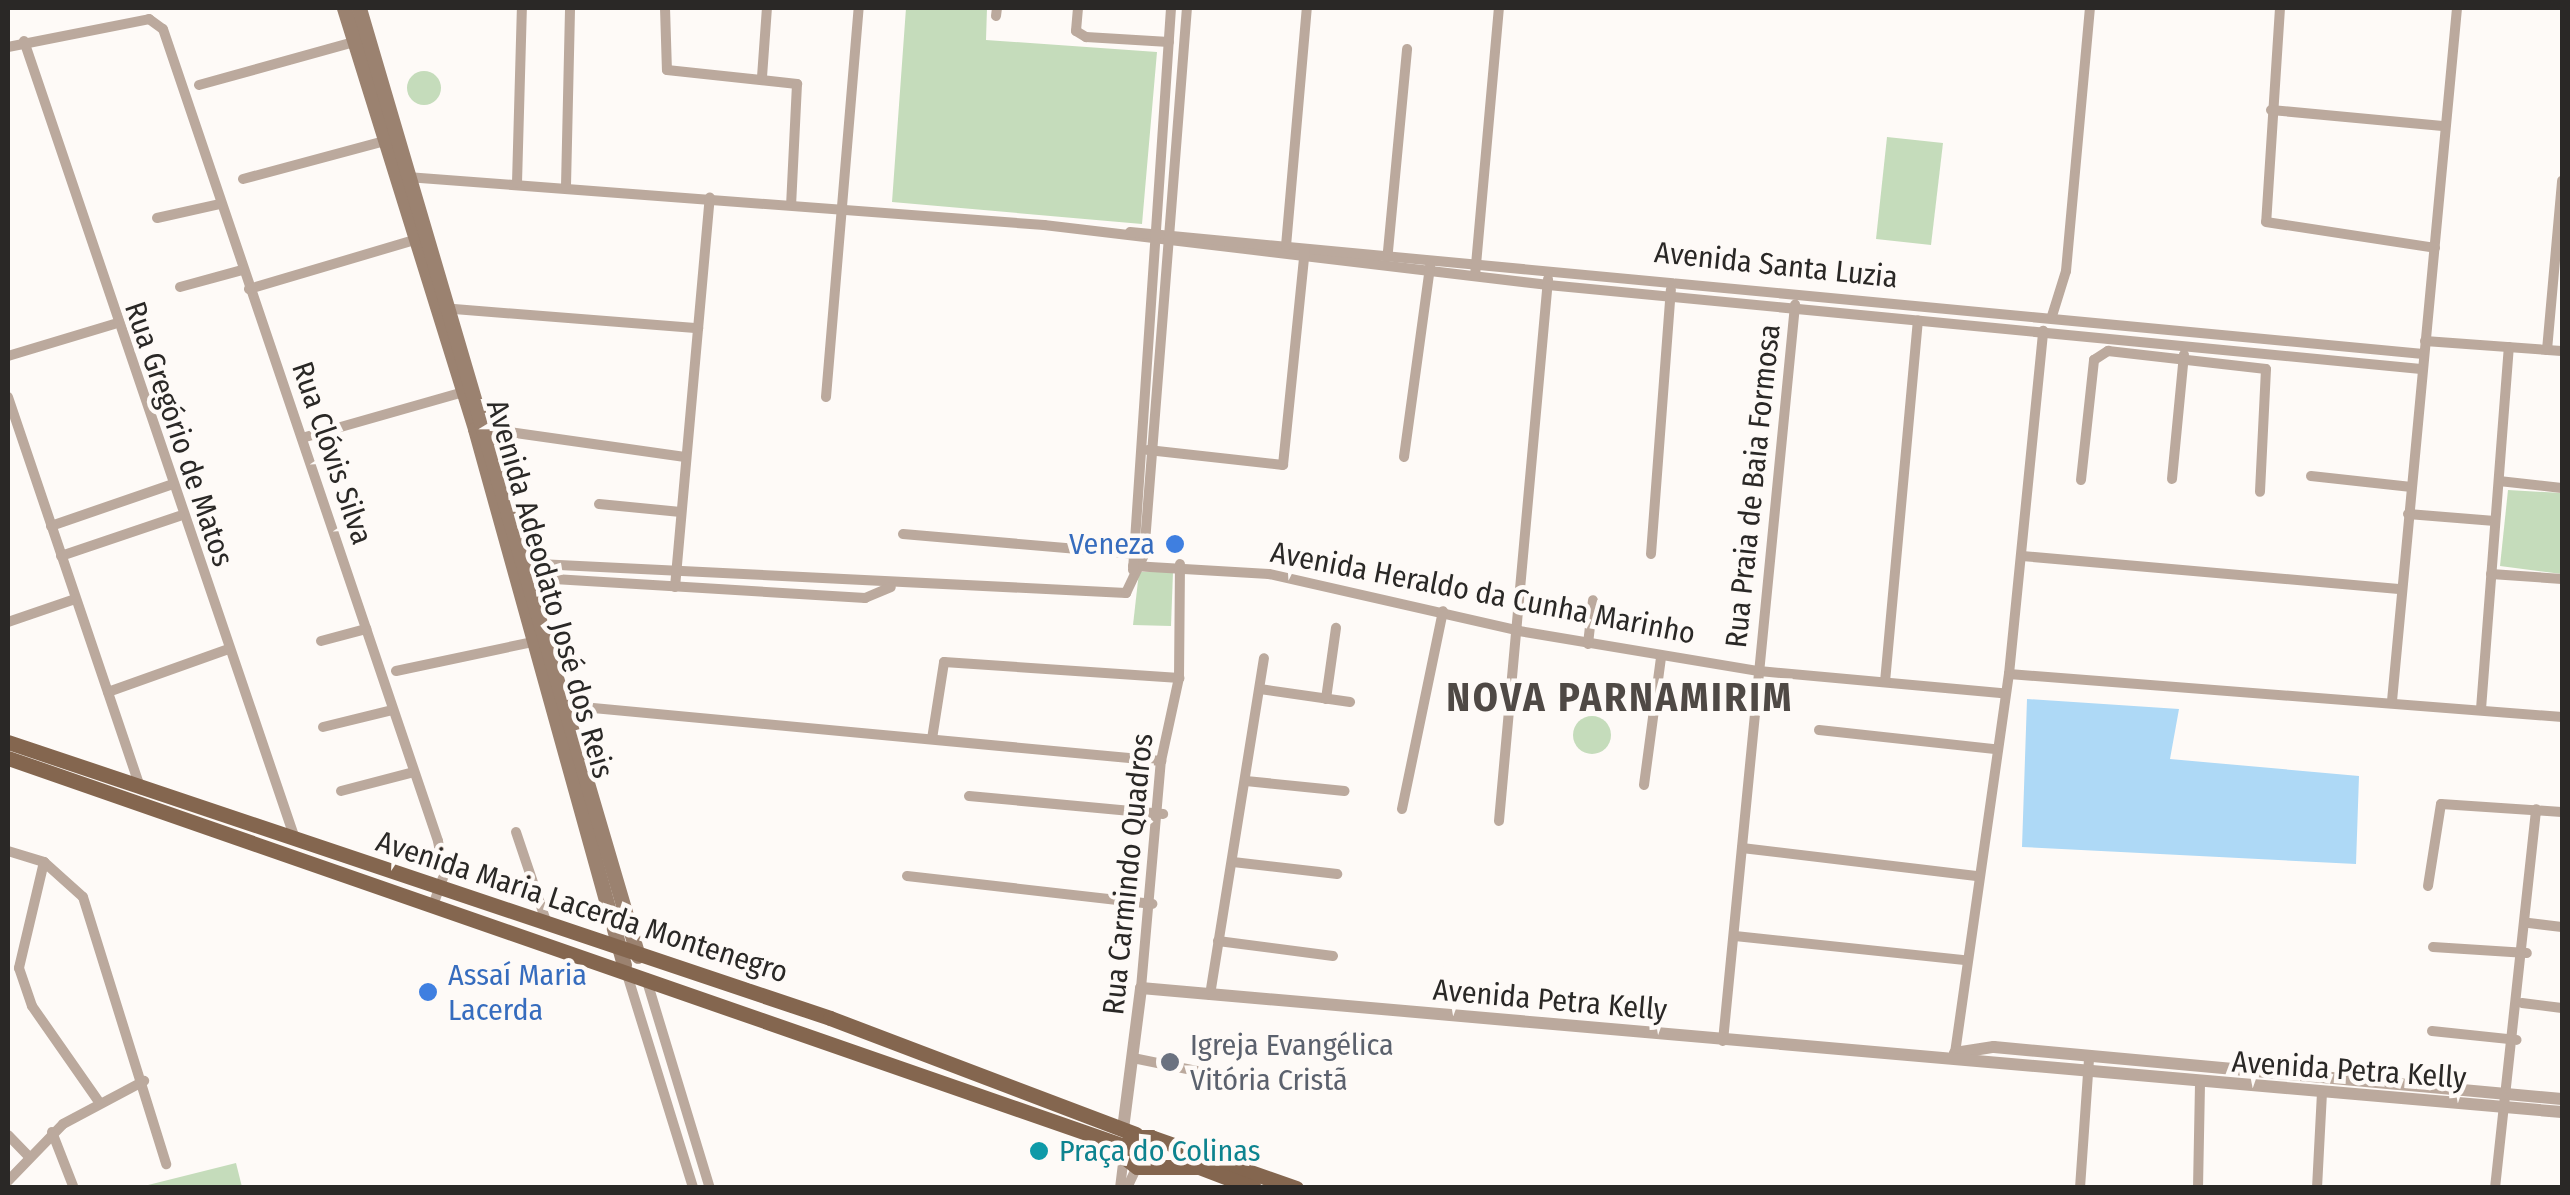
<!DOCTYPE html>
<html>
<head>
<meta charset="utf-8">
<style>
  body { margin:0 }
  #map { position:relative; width:2570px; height:1195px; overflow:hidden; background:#fefaf7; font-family:"Fira Sans Condensed",sans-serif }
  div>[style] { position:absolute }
  .green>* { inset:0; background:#c5dcbb }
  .round { border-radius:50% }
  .water>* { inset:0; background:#aed9f6 }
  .minor>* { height:10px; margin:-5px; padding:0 5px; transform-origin:5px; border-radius:5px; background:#bba99d }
  .tertiary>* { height:12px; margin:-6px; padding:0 6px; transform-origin:6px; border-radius:6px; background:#bba99d }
  .secondary>* { height:15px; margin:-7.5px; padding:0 7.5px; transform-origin:7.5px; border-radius:7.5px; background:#9b8270 }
  .primary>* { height:15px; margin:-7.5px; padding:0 7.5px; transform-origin:7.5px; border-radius:7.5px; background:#84664f }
  .dots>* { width:28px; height:28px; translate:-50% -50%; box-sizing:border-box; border:5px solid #fefaf7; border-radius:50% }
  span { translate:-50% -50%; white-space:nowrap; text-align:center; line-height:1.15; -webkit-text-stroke:9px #fefaf7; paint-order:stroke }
  .street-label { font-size:30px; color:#2a2826 }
  .shop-label { font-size:30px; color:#366cbe }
  .right { translate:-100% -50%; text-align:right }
  .left { translate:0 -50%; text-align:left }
  .worship-label { font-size:30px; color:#5b616d }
  .culture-label { font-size:30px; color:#0d838f }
  .district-label { font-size:40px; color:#4f4945; font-weight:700; letter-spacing:2.5px }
  .frame { position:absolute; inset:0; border:10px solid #2a2826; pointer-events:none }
</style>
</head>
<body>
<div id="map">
  <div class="green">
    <i style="clip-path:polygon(906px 8px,987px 8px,986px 40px,1157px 52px,1142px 224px,892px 202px)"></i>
    <i class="round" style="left:407px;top:71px;width:34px;height:34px"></i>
    <i style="clip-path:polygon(1887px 137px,1943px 143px,1931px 245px,1876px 239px)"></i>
    <i style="clip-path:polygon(2508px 490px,2562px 493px,2562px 574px,2500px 566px)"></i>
    <i style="clip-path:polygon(1139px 572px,1173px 572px,1171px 626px,1133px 625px)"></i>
    <i class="round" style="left:1573px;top:716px;width:38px;height:38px"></i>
    <i style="clip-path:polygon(236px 1163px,242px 1187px,140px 1187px)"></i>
  </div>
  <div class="water">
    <i style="clip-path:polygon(2027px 699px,2179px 709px,2170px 759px,2359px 776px,2356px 864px,2022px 847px)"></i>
  </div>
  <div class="minor">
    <i style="left:665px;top:8px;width:62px;rotate:88.2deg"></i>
    <i style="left:667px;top:70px;width:131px;rotate:6.1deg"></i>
    <i style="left:797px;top:84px;width:121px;rotate:92.8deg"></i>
    <i style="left:1078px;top:8px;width:23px;rotate:95deg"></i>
    <i style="left:1076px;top:31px;width:12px;rotate:31deg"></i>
    <i style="left:1086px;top:37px;width:83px;rotate:3.4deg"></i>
    <i style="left:2280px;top:8px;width:214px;rotate:93.7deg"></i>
    <i style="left:2266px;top:222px;width:171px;rotate:8.7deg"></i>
    <i style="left:996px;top:16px;width:8px;rotate:-83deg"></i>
    <i style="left:24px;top:41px;width:843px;rotate:71.24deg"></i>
    <i style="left:8px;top:47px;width:144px;rotate:-11.2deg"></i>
    <i style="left:149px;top:19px;width:17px;rotate:36deg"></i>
    <i style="left:163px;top:29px;width:857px;rotate:71.29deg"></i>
    <i style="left:438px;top:841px;width:35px;rotate:80deg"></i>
    <i style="left:444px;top:875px;width:29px;rotate:110deg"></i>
    <i style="left:762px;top:77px;width:69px;rotate:-85.9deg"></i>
    <i style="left:199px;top:85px;width:165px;rotate:-15.5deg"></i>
    <i style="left:2271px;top:110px;width:175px;rotate:5.3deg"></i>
    <i style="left:407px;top:177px;width:639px;rotate:4.31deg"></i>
    <i style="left:1044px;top:225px;width:508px;rotate:6.79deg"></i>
    <i style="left:1548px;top:285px;width:877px;rotate:5.5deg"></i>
    <i style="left:243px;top:179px;width:151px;rotate:-15deg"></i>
    <i style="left:517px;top:183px;width:175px;rotate:-88.4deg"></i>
    <i style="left:566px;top:186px;width:178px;rotate:-88.7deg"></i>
    <i style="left:157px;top:218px;width:65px;rotate:-12.5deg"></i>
    <i style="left:1130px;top:232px;width:1299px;rotate:5.39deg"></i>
    <i style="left:1286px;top:246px;width:239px;rotate:-85deg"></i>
    <i style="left:1388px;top:251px;width:203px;rotate:-84.6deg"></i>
    <i style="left:1475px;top:276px;width:269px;rotate:-84.9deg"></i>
    <i style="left:180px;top:287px;width:64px;rotate:-15.3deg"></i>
    <i style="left:249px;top:289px;width:179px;rotate:-16.5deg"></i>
    <i style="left:454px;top:309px;width:245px;rotate:4.5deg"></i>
    <i style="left:2052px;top:316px;width:47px;rotate:-72.7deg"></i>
    <i style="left:2066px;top:271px;width:264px;rotate:-84.8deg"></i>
    <i style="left:2425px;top:341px;width:137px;rotate:4.2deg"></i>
    <i style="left:2547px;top:350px;width:170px;rotate:-84.9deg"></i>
    <i style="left:8px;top:356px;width:111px;rotate:-16.8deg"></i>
    <i style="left:8px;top:397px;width:414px;rotate:71.3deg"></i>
    <i style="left:826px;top:397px;width:390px;rotate:-85.2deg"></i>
    <i style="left:481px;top:428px;width:206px;rotate:8.1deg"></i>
    <i style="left:302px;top:438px;width:168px;rotate:-15.9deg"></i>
    <i style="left:1148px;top:450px;width:136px;rotate:6.3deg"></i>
    <i style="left:1283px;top:465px;width:217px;rotate:-84.2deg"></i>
    <i style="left:1404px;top:457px;width:193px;rotate:-82.2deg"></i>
    <i style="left:2311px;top:476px;width:101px;rotate:6.3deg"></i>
    <i style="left:2172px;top:479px;width:125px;rotate:-84.5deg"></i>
    <i style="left:2081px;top:480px;width:121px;rotate:-83.8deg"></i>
    <i style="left:2094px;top:360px;width:17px;rotate:-33deg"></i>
    <i style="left:2108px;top:351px;width:159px;rotate:6.5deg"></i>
    <i style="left:2266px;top:369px;width:123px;rotate:92.8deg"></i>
    <i style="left:2499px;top:481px;width:63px;rotate:6.3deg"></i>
    <i style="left:599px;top:504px;width:82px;rotate:5.6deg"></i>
    <i style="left:2408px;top:514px;width:87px;rotate:4.6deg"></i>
    <i style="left:51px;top:526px;width:126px;rotate:-19deg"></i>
    <i style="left:903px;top:534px;width:234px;rotate:4.9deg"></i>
    <i style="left:1651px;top:554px;width:265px;rotate:-85.7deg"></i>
    <i style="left:61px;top:556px;width:125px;rotate:-18.7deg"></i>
    <i style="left:2022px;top:556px;width:381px;rotate:5deg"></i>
    <i style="left:518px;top:563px;width:609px;rotate:2.82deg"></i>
    <i style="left:1126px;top:593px;width:42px;rotate:-64.7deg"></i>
    <i style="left:1144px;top:555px;width:549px;rotate:-85.51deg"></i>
    <i style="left:1133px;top:566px;width:136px;rotate:3.4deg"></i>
    <i style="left:1269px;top:574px;width:256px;rotate:12.8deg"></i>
    <i style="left:1519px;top:631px;width:243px;rotate:9.5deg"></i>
    <i style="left:1759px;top:671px;width:245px;rotate:5.2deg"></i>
    <i style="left:1133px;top:570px;width:563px;rotate:-86.13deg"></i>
    <i style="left:2491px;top:574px;width:71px;rotate:4deg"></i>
    <i style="left:521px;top:577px;width:345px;rotate:3.5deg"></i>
    <i style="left:865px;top:598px;width:28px;rotate:-23deg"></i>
    <i style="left:675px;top:587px;width:391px;rotate:-84.9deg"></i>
    <i style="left:8px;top:622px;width:71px;rotate:-18.9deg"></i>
    <i style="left:321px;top:641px;width:47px;rotate:-14.9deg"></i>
    <i style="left:1588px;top:644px;width:44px;rotate:-83.5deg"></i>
    <i style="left:396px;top:671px;width:144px;rotate:-12deg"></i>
    <i style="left:2009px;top:674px;width:555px;rotate:4.45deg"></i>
    <i style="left:1885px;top:682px;width:363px;rotate:-84.8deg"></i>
    <i style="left:1260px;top:689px;width:91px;rotate:8.2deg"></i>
    <i style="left:108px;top:692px;width:128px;rotate:-19.6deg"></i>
    <i style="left:1326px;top:699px;width:72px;rotate:-82deg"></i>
    <i style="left:2392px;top:701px;width:696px;rotate:-84.64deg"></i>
    <i style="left:561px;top:705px;width:603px;rotate:5.33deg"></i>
    <i style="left:2481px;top:709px;width:363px;rotate:-85.6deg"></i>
    <i style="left:323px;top:727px;width:71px;rotate:-13.8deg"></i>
    <i style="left:1819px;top:730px;width:177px;rotate:6.2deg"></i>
    <i style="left:932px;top:739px;width:78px;rotate:-81.1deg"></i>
    <i style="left:944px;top:662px;width:236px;rotate:3.9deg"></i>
    <i style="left:1246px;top:781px;width:99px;rotate:5.8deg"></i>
    <i style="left:1644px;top:785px;width:129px;rotate:-82.4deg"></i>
    <i style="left:341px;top:791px;width:75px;rotate:-14.6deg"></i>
    <i style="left:969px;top:796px;width:195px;rotate:5.3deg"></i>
    <i style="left:1402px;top:809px;width:202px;rotate:-78.3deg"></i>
    <i style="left:1499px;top:821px;width:544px;rotate:-84.83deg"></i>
    <i style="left:516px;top:832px;width:97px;rotate:71.4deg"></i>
    <i style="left:1742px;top:848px;width:236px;rotate:6.8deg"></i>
    <i style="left:8px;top:851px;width:38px;rotate:17deg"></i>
    <i style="left:44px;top:862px;width:52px;rotate:41.9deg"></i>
    <i style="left:83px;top:897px;width:280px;rotate:72.7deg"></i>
    <i style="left:44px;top:862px;width:109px;rotate:103.3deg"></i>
    <i style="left:19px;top:968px;width:40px;rotate:71.1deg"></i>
    <i style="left:32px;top:1006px;width:117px;rotate:55.1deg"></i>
    <i style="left:1233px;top:862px;width:105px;rotate:6.6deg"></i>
    <i style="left:907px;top:876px;width:247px;rotate:6.5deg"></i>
    <i style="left:2428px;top:886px;width:83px;rotate:-81deg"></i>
    <i style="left:2441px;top:804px;width:121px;rotate:3.8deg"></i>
    <i style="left:2529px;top:923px;width:33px;rotate:7deg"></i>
    <i style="left:1735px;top:936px;width:231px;rotate:6deg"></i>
    <i style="left:1218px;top:941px;width:116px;rotate:7.4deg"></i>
    <i style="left:2433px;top:947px;width:94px;rotate:3.7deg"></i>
    <i style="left:626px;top:971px;width:227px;rotate:72.8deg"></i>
    <i style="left:646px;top:978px;width:220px;rotate:73.1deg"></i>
    <i style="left:1141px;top:988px;width:228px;rotate:-85deg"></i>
    <i style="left:1161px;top:761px;width:85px;rotate:-77.8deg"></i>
    <i style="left:1179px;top:678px;width:114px;rotate:-89.5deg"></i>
    <i style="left:1210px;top:995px;width:341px;rotate:-80.9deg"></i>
    <i style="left:2522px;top:1003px;width:40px;rotate:7.1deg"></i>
    <i style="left:2432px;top:1031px;width:85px;rotate:6deg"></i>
    <i style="left:1723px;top:1041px;width:740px;rotate:-84.41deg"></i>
    <i style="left:1955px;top:1053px;width:383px;rotate:-81.9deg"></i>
    <i style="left:2009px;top:674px;width:345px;rotate:-84.3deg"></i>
    <i style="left:1133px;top:1058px;width:126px;rotate:11.5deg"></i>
    <i style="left:52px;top:1132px;width:58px;rotate:68.7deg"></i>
    <i style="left:8px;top:1135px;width:30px;rotate:46deg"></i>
    <i style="left:8px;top:1181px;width:79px;rotate:-46deg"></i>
    <i style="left:63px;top:1124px;width:92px;rotate:-28deg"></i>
    <i style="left:1120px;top:1188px;width:31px;rotate:-83deg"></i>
    <i style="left:1127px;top:1188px;width:23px;rotate:-65deg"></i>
    <i style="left:2080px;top:1188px;width:130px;rotate:-86deg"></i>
    <i style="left:2198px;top:1188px;width:104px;rotate:-88.9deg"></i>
    <i style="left:2317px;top:1188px;width:97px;rotate:-87deg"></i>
    <i style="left:2495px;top:1188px;width:381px;rotate:-83.8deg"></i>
  </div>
  <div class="tertiary">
    <i style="left:1955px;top:1053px;width:39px;rotate:-9deg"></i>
    <i style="left:1994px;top:1047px;width:570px;rotate:5.23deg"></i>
    <i style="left:1123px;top:1129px;width:142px;rotate:-82.7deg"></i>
    <i style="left:1141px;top:988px;width:1426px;rotate:4.99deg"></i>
  </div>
  <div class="secondary">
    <i style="left:344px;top:8px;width:441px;rotate:72.7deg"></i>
    <i style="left:475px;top:429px;width:556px;rotate:74.46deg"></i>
    <i style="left:359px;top:8px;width:988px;rotate:73.6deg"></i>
  </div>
  <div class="primary">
    <i style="left:8px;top:742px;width:867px;rotate:18.56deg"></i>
    <i style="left:830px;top:1018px;width:327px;rotate:20.8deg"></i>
    <i style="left:8px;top:758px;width:1182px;rotate:19.17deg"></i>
    <i style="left:1151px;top:1137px;width:154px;rotate:19.4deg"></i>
    <i style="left:1152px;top:1163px;width:26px;rotate:-92deg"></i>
    <i style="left:1151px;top:1137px;width:21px;rotate:180deg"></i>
    <i style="left:1130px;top:1137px;width:21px;rotate:107deg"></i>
    <i style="left:1124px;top:1157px;width:16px;rotate:38deg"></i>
    <i style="left:1137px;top:1167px;width:62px"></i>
    <i style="left:1199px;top:1167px;width:59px;rotate:20.9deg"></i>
  </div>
  <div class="dots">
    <i style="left:1175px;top:544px;background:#3f7fe0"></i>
    <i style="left:428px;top:992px;background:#3f7fe0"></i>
    <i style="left:1170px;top:1062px;background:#6b7280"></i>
    <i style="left:1039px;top:1151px;background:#0f9aa8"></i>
  </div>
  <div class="street-label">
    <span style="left:1776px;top:265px;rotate:6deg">Avenida Santa Luzia</span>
    <span style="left:179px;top:434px;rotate:71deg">Rua Gregório de Matos</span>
    <span style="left:332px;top:453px;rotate:71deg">Rua Clóvis Silva</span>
    <span style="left:1753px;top:486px;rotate:-84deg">Rua Praia de Baia Formosa</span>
    <span style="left:550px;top:589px;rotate:74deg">Avenida Adeodato José dos Reis</span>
    <span style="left:1483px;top:593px;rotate:11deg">Avenida Heraldo da Cunha Marinho</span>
    <span style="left:1128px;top:874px;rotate:-84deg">Rua Carmindo Quadros</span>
    <span style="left:582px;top:907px;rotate:18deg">Avenida Maria Lacerda Montenegro</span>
    <span style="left:1550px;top:1000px;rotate:5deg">Avenida Petra Kelly</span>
    <span style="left:2349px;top:1070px;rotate:4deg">Avenida Petra Kelly</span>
  </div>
  <div class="shop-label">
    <span class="right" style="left:1155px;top:544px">Veneza</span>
    <span class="left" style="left:448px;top:992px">Assaí Maria<br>Lacerda</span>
  </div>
  <div class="worship-label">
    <span class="left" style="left:1190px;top:1062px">Igreja Evangélica<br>Vitória Cristã</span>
  </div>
  <div class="culture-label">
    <span class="left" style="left:1059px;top:1151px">Praça do Colinas</span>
  </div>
  <div class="district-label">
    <span style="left:1620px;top:698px">NOVA PARNAMIRIM</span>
  </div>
  <div class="frame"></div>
</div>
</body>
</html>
